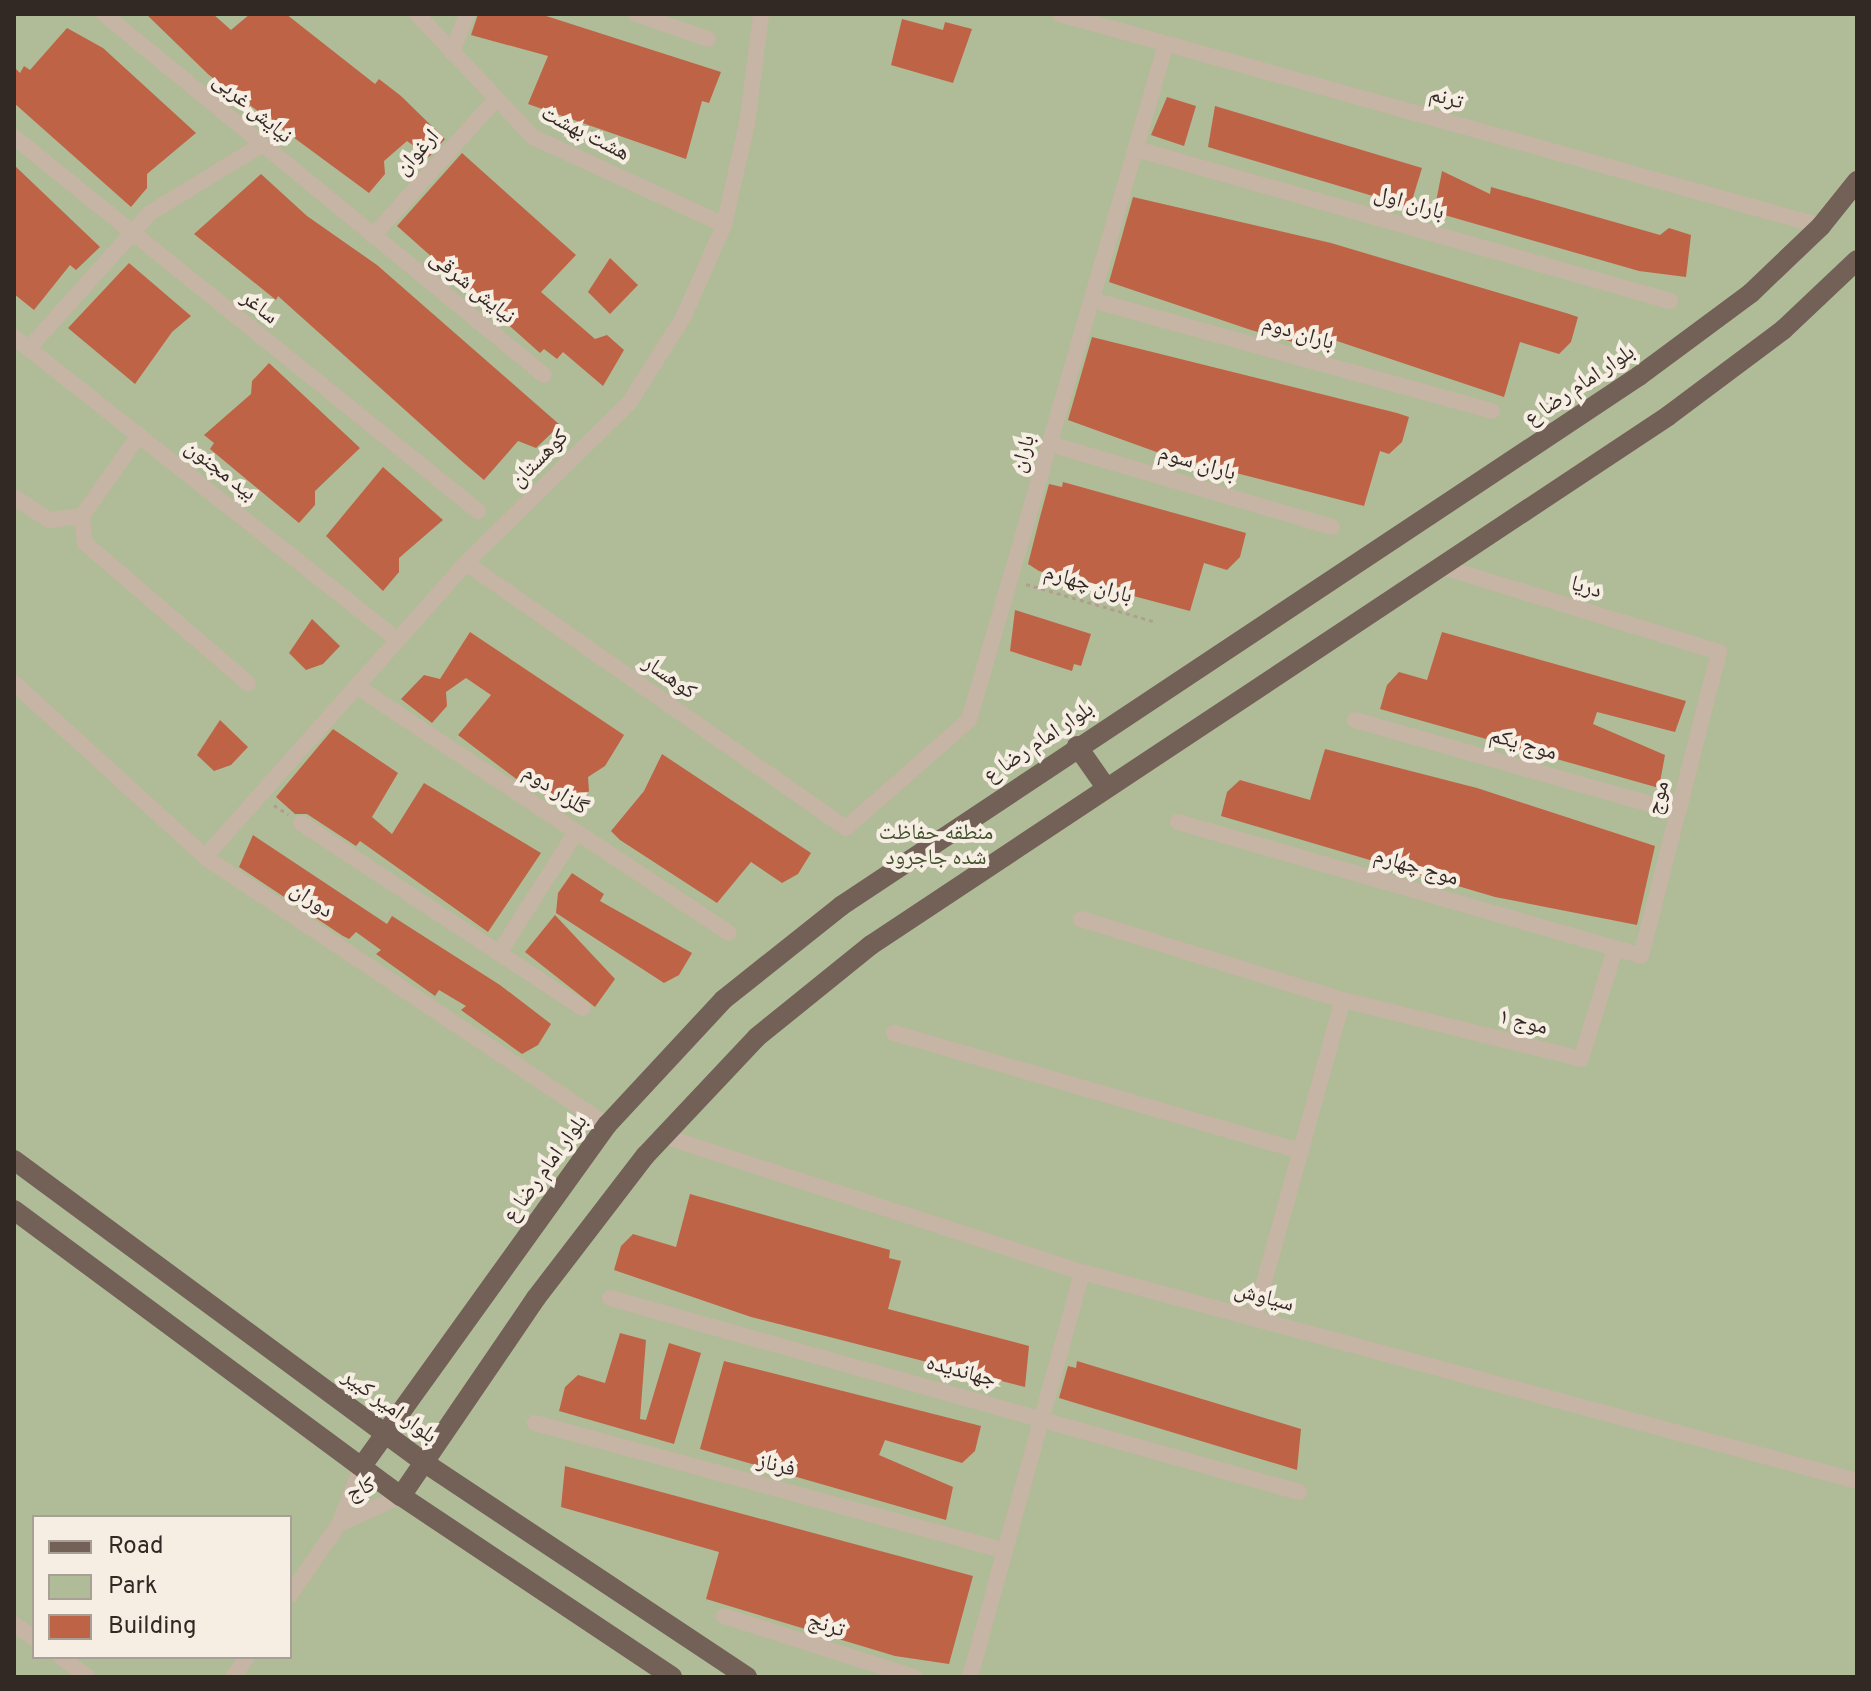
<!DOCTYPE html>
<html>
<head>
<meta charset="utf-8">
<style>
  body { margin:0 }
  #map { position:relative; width:1871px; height:1691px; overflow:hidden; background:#efe4d7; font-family:Overpass,"Noto Naskh Arabic",sans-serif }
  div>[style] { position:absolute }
  .green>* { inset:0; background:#b0bc98 }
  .building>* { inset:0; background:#be6346 }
  .path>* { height:3px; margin-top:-1.5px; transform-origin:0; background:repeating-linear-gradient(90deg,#b19e8f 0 4px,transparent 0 8px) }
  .minor>* { height:16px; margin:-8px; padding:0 8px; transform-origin:8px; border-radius:8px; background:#c6b4a4 }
  .primary>* { height:20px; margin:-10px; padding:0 10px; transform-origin:10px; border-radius:10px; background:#736057 }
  span { translate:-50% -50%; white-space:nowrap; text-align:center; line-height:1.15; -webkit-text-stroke:8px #f7eee3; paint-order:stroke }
  .street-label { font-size:22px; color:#322925 }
  .park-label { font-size:22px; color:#414e2b }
  .frame { position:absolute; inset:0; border:16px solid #322925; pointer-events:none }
  .legend { position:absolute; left:32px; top:1515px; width:260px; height:144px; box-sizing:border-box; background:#f7eee3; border:2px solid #a89f97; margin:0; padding:10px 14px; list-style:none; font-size:24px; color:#322925 }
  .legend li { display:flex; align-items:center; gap:16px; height:40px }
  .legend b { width:40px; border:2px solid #a89f97 }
</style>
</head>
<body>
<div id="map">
  <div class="green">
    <i style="clip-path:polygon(evenodd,14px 14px,1857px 14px,1857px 1677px,14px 1677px,14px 14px,34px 1517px,290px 1517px,290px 1657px,34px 1657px,34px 1517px)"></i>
  </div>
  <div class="building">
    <i style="clip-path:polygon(146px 14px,213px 14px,231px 30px,250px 14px,286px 14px,375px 84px,379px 79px,401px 96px,445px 139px,429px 157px,407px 141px,384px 161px,385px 174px,369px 193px,209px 75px)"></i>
    <i style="clip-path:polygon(478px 14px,540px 14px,721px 72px,709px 103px,702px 101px,686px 159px,528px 104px,548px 56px,471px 35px)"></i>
    <i style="clip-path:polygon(902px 19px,943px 30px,945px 22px,972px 29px,953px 83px,891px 65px)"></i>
    <i style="clip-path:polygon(67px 28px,103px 48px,196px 133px,147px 174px,147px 188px,131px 207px,14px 103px,14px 67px,20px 73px,24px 66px,30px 70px)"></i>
    <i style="clip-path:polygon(1167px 97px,1196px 106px,1184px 146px,1151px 135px)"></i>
    <i style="clip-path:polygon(1215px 106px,1422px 168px,1410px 207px,1208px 147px)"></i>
    <i style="clip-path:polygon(462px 153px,576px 255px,541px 292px,595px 339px,607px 335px,624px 350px,603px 386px,563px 352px,557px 359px,544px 349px,540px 353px,397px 226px)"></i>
    <i style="clip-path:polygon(14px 165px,100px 247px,76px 270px,70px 265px,34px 310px,14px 294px)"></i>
    <i style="clip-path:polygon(1442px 171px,1490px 194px,1491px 187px,1660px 235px,1669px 228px,1691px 235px,1686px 277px,1639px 271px,1434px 212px)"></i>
    <i style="clip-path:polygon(261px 174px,307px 216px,377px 265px,560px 425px,536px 448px,518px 441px,484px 480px,464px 463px,278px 296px,276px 300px,194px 234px)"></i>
    <i style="clip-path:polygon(1133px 197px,1331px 243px,1566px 313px,1578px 317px,1571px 342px,1559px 354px,1520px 342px,1504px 397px,1325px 337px,1321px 350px,1251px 330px,1109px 282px)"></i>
    <i style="clip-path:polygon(610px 258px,638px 285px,610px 314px,588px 292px)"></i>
    <i style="clip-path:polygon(129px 263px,191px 316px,172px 332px,135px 384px,68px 328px)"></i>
    <i style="clip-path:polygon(1092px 337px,1397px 413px,1409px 417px,1402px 442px,1389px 454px,1380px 451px,1364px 506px,1162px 454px,1068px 420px)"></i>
    <i style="clip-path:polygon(269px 363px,360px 448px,315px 491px,315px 505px,299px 523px,210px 449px,214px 443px,204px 435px,251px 394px,252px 381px)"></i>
    <i style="clip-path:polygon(383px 467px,443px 520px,399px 558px,399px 572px,383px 591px,326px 536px)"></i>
    <i style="clip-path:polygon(1063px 482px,1246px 533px,1240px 557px,1227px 570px,1204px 563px,1190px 611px,1039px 571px,1028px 564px,1040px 517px,1049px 484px,1062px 487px)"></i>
    <i style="clip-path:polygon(1015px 610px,1091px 634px,1081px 666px,1074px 664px,1072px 671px,1010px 651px)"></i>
    <i style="clip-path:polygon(312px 619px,340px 646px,323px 664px,306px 670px,289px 653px)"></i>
    <i style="clip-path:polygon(470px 632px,624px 735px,605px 766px,588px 777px,589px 791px,572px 810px,515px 778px,458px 735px,491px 695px,466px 678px,446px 692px,447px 706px,432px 723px,401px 699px,424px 675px,440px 679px)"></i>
    <i style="clip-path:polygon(1442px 632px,1686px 701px,1675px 732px,1597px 712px,1593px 724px,1665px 755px,1659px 788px,1380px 709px,1387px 685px,1399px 672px,1427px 680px)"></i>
    <i style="clip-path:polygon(220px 720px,248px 747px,231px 765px,214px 771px,197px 755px)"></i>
    <i style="clip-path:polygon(333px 729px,398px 773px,372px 817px,392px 834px,424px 783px,541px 853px,488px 932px,360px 841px,356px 846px,307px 814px,295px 814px,276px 797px)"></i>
    <i style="clip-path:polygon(1325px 749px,1477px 788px,1655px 846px,1637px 925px,1495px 897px,1221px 816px,1227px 792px,1240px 780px,1310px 800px)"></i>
    <i style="clip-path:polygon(662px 754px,811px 853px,798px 874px,782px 883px,751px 862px,717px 903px,620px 840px,611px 831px,644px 791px)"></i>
    <i style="clip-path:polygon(253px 835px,387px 924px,392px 916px,500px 985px,551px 1024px,538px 1045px,522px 1054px,461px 1010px,466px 1006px,439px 990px,435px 996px,376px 954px,381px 950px,356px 932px,349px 939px,343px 936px,239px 867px)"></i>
    <i style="clip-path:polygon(572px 873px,604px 894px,600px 901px,692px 953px,679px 975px,664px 983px,556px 913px,558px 893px)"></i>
    <i style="clip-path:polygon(555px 915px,615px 979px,595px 1007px,525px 952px)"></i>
    <i style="clip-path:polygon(690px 1194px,890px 1250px,889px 1258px,901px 1261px,888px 1309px,1029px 1346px,1025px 1387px,751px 1317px,614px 1270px,621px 1246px,633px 1234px,676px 1247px)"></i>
    <i style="clip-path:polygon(620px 1333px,646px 1340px,640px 1419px,646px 1420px,669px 1343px,701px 1353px,674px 1444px,559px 1411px,565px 1387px,578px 1375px,605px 1383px)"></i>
    <i style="clip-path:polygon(724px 1361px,981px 1426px,975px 1451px,962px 1463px,885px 1440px,879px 1455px,953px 1487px,946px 1520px,700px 1449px)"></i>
    <i style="clip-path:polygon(1077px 1361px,1301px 1429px,1297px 1470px,1059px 1398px,1068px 1366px,1076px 1368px)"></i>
    <i style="clip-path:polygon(565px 1466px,973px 1576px,949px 1664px,895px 1656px,706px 1599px,719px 1552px,561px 1507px)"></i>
  </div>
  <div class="path">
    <i style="left:1026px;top:584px;width:135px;rotate:16.3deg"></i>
    <i style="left:274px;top:805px;width:17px;rotate:33deg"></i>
  </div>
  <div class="minor">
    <i style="left:104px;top:14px;width:569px;rotate:39.37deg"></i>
    <i style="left:417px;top:14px;width:169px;rotate:46.7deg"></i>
    <i style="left:533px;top:137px;width:210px;rotate:24.7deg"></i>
    <i style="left:636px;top:14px;width:76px;rotate:19.1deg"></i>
    <i style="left:1060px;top:14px;width:790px;rotate:15.57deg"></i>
    <i style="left:452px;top:53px;width:42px;rotate:-69deg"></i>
    <i style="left:14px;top:137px;width:596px;rotate:38.87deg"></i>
    <i style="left:1136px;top:149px;width:555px;rotate:15.89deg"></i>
    <i style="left:373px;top:236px;width:184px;rotate:-48.1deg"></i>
    <i style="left:1092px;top:300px;width:415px;rotate:15.5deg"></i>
    <i style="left:14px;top:337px;width:489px;rotate:38.3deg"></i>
    <i style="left:29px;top:348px;width:181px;rotate:-48.1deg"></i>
    <i style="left:150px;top:213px;width:130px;rotate:-31.5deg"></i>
    <i style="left:139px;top:435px;width:99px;rotate:125.1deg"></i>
    <i style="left:82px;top:516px;width:27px;rotate:84deg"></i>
    <i style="left:85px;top:543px;width:215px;rotate:40.7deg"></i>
    <i style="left:1050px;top:444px;width:294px;rotate:16.4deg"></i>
    <i style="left:14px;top:497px;width:42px;rotate:33.3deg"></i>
    <i style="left:49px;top:520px;width:33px;rotate:-7deg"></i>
    <i style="left:466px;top:563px;width:463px;rotate:34.9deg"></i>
    <i style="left:846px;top:828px;width:164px;rotate:-41.3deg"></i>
    <i style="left:969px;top:720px;width:704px;rotate:-73.75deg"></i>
    <i style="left:14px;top:683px;width:258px;rotate:42.3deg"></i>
    <i style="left:205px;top:857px;width:483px;rotate:33.7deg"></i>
    <i style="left:356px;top:686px;width:447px;rotate:33.5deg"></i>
    <i style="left:1355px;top:720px;width:336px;rotate:15.9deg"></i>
    <i style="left:1178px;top:822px;width:482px;rotate:16.1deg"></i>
    <i style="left:1641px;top:956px;width:314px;rotate:-75.6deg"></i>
    <i style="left:1719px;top:652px;width:292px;rotate:-162.9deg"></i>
    <i style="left:301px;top:823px;width:337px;rotate:33.3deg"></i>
    <i style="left:205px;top:857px;width:393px;rotate:-48.4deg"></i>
    <i style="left:466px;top:563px;width:228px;rotate:-44.5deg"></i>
    <i style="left:629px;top:403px;width:101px;rotate:-57.6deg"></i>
    <i style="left:683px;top:318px;width:102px;rotate:-66.2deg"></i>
    <i style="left:724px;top:225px;width:104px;rotate:-77.2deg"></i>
    <i style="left:747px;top:124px;width:111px;rotate:-82.7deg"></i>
    <i style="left:1081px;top:919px;width:274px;rotate:17.2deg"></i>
    <i style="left:1343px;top:1000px;width:245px;rotate:13.9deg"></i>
    <i style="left:1581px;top:1059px;width:115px;rotate:-72.8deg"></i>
    <i style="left:499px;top:953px;width:143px;rotate:-57.5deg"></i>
    <i style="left:894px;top:1033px;width:424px;rotate:16.2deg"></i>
    <i style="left:666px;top:1137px;width:437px;rotate:18deg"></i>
    <i style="left:1082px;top:1272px;width:803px;rotate:15.09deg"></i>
    <i style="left:610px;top:1298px;width:716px;rotate:15.73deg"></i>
    <i style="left:1254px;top:1318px;width:330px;rotate:-74.4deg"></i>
    <i style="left:535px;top:1423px;width:487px;rotate:15.2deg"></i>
    <i style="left:339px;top:1524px;width:68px;rotate:-24.3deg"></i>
    <i style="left:290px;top:1595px;width:86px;rotate:-55.4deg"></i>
    <i style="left:339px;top:1524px;width:62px;rotate:-68.4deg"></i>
    <i style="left:724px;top:1616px;width:200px;rotate:17.8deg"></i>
    <i style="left:14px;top:1624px;width:24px;rotate:35deg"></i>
    <i style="left:61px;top:1657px;width:34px;rotate:37deg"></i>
    <i style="left:233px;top:1677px;width:24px;rotate:-55deg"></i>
    <i style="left:970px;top:1677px;width:420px;rotate:-74.5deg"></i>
  </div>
  <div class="primary">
    <i style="left:1077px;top:746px;width:49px;rotate:55deg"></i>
    <i style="left:14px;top:1160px;width:511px;rotate:36.4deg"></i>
    <i style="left:425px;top:1463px;width:387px;rotate:33.6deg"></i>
    <i style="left:14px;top:1210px;width:481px;rotate:36.5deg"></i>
    <i style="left:401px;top:1496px;width:326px;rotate:33.7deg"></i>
    <i style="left:362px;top:1466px;width:420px;rotate:-54.3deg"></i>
    <i style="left:607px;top:1125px;width:171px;rotate:-47.1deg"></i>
    <i style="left:723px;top:1000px;width:151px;rotate:-38.5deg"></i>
    <i style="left:841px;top:906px;width:958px;rotate:-33.59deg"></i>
    <i style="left:1639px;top:376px;width:139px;rotate:-36.5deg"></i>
    <i style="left:1751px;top:293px;width:97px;rotate:-43.7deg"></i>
    <i style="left:1821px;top:226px;width:58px;rotate:-51.3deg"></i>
    <i style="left:401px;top:1496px;width:240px;rotate:-55.7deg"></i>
    <i style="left:536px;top:1298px;width:179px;rotate:-52.5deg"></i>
    <i style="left:645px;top:1156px;width:163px;rotate:-46.7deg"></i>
    <i style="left:757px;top:1037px;width:146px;rotate:-38.9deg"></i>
    <i style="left:871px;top:945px;width:957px;rotate:-33.57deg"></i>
    <i style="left:1668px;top:416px;width:144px;rotate:-36.8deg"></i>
    <i style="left:1783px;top:330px;width:102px;rotate:-43.4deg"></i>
  </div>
  <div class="street-label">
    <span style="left:1446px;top:99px;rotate:16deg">ترنم</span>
    <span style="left:252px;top:109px;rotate:40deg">نیایش غربی</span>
    <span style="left:585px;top:134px;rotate:27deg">هشت بهشت</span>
    <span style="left:418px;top:153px;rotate:-48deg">ارغوان</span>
    <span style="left:1409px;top:204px;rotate:16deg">باران اول</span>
    <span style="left:472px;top:288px;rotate:39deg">نیایش شرقی</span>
    <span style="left:259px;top:308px;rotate:38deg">ساغر</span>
    <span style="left:1298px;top:334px;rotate:16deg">باران دوم</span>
    <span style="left:1580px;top:386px;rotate:-34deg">بلوار امام رضا ع</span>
    <span style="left:1024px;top:454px;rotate:-74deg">باران</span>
    <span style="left:540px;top:459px;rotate:-45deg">کوهستان</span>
    <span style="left:1197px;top:464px;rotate:16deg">باران سوم</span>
    <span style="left:220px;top:471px;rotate:38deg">بید مجنون</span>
    <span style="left:1088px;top:585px;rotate:16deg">باران چهارم</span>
    <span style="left:1586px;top:588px;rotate:17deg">دریا</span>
    <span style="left:669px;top:678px;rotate:35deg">کوهسار</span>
    <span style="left:1039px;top:743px;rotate:-34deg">بلوار امام رضا ع</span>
    <span style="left:1523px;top:745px;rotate:16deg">موج یکم</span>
    <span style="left:555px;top:791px;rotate:33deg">گلزار دوم</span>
    <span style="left:1659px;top:798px;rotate:-76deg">موج</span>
    <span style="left:1416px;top:868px;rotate:16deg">موج چهارم</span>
    <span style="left:311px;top:901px;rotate:34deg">دوران</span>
    <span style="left:1523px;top:1023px;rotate:14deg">موج ۱</span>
    <span style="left:546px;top:1169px;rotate:-54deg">بلوار امام رضا ع</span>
    <span style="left:1264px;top:1298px;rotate:15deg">سیاوش</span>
    <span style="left:961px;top:1372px;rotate:15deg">جهاندیده</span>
    <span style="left:389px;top:1407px;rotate:36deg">بلوار امیر کبیر</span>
    <span style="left:776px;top:1466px;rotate:15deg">فرناز</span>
    <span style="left:361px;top:1490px;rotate:-24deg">کاج</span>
    <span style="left:826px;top:1626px;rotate:18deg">ترنج</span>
  </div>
  <div class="park-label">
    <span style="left:936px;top:846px">منطقه حفاظت<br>شده جاجرود</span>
  </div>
  <div class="frame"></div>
  <ul class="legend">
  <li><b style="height:10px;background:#736057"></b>Road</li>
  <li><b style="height:22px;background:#b0bc98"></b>Park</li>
  <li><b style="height:22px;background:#be6346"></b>Building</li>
  </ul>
</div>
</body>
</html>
